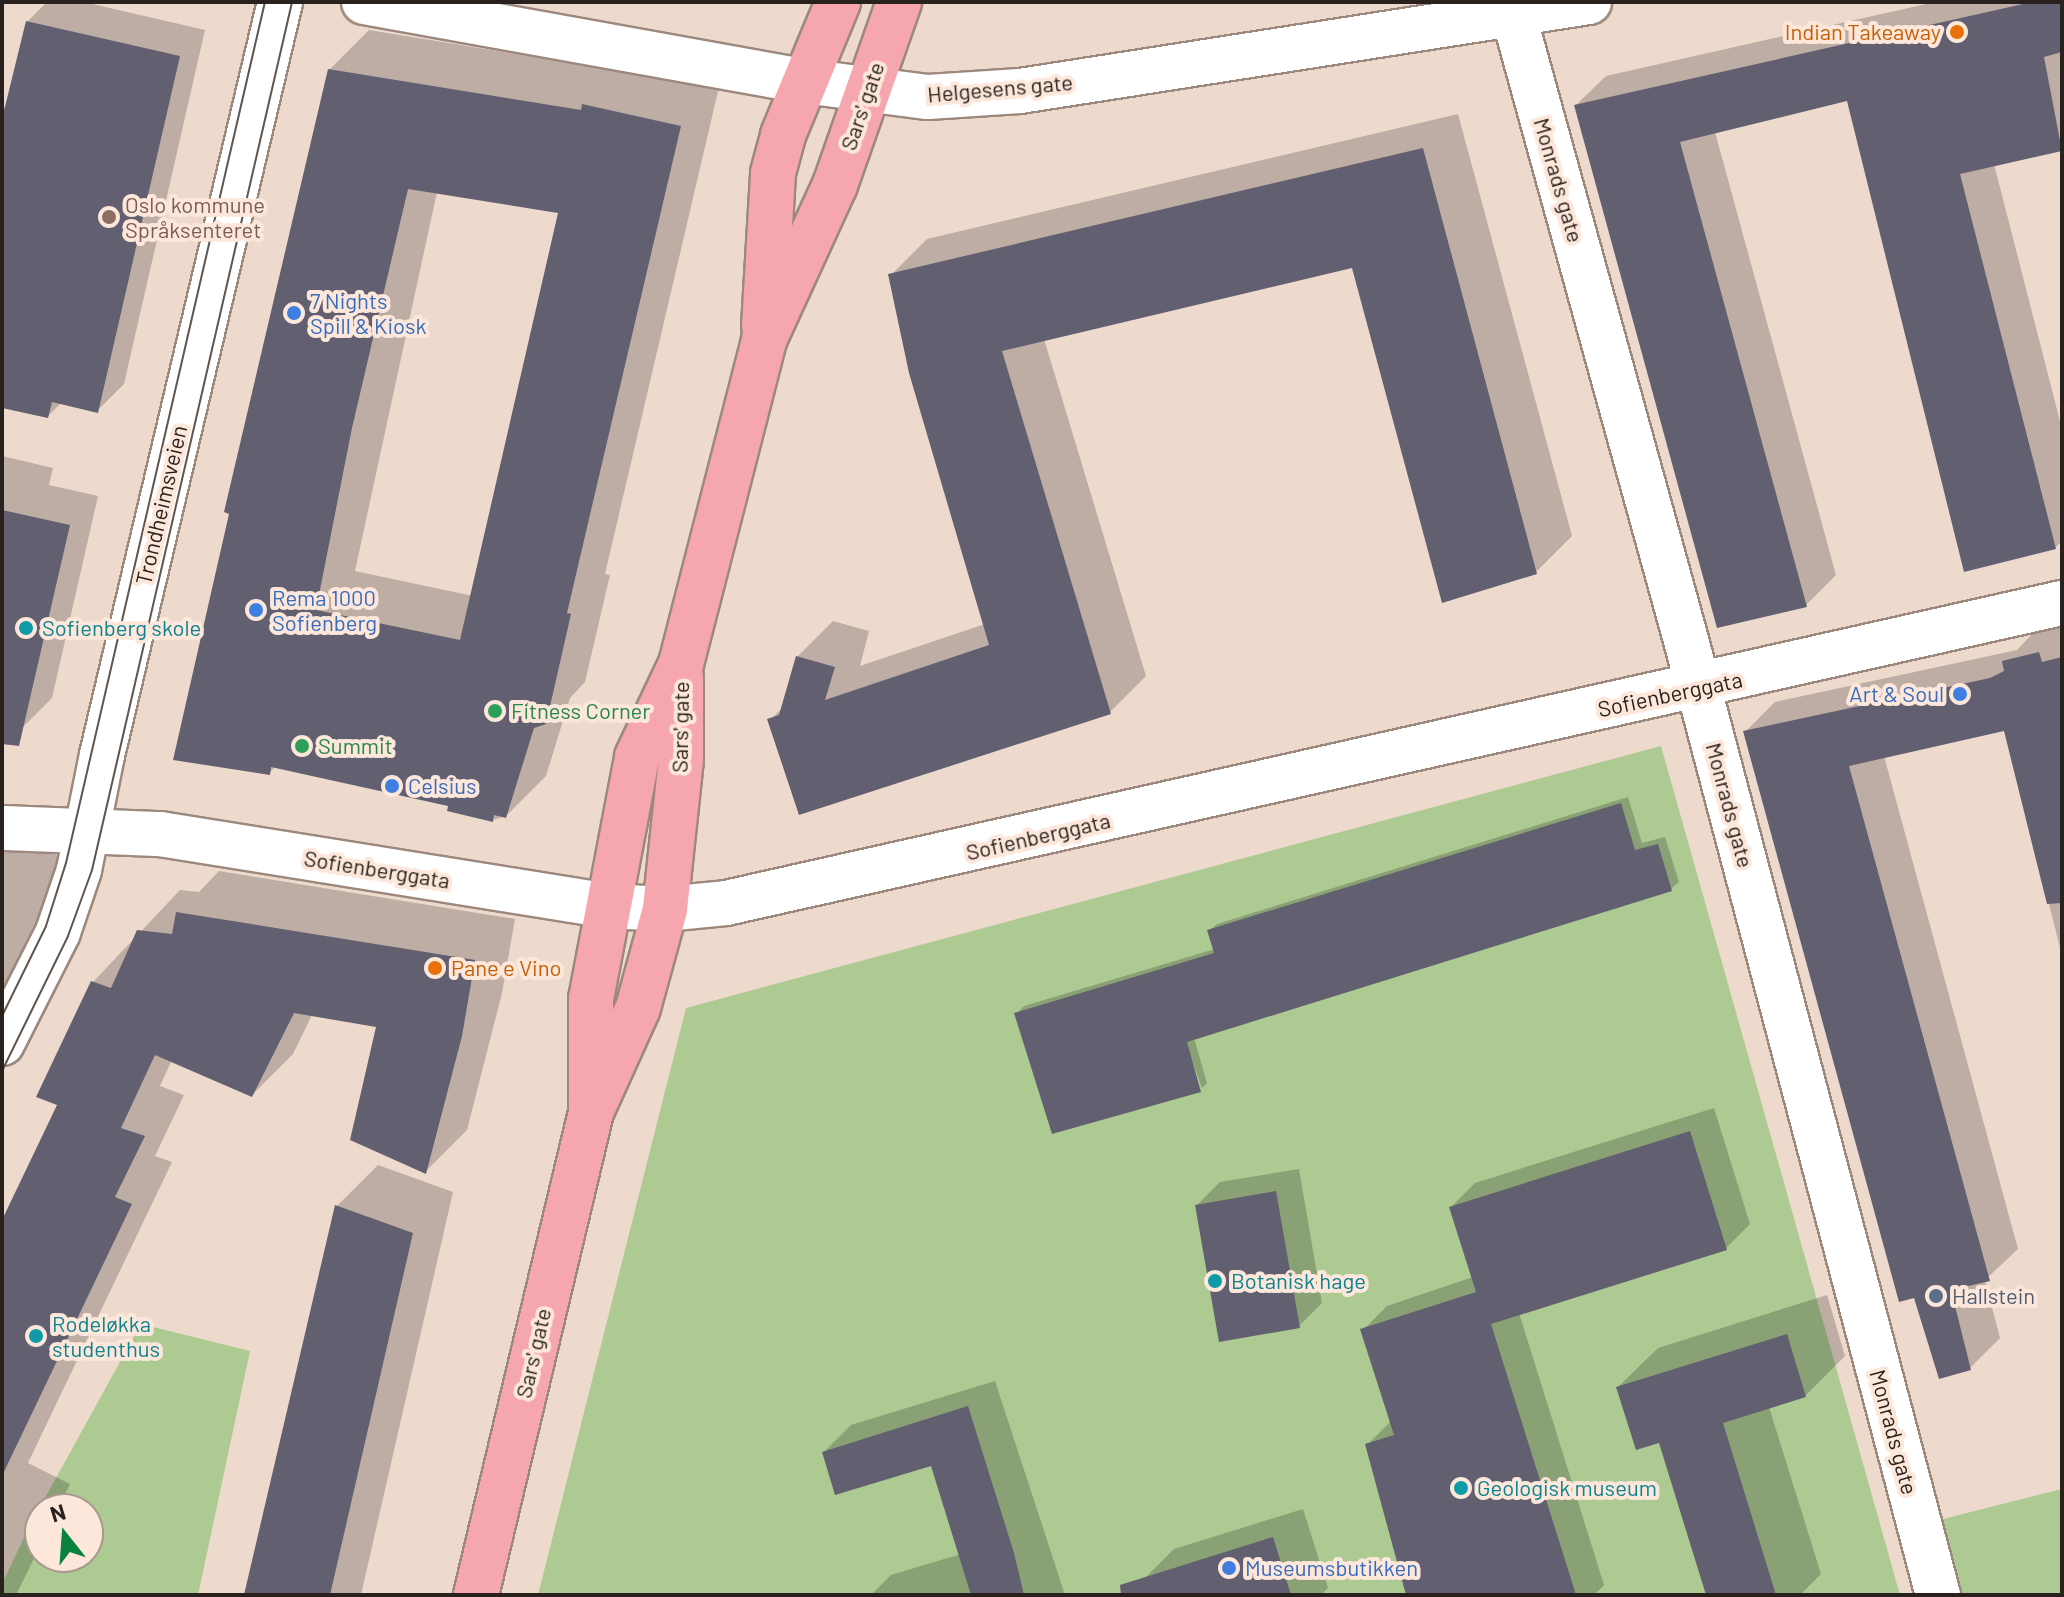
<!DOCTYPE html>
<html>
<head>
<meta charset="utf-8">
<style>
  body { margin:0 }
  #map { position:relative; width:2064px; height:1597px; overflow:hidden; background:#eed9cd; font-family:Barlow,sans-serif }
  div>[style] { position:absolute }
  .green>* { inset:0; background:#acca91 }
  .shadow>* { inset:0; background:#0003 }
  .building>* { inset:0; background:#625f70 }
  .roads { filter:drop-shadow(2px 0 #9c887d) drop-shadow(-2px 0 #9c887d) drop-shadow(0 2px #9c887d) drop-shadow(0 -2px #9c887d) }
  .street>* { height:44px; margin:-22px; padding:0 22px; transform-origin:22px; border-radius:22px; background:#fff }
  .secondary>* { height:44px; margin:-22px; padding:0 22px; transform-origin:22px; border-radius:22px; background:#fff }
  .primary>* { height:44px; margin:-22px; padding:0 22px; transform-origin:22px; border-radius:22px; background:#f6a6ae }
  .tram>* { height:2px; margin:-1px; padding:0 1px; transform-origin:1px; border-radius:1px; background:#60554f }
  .dots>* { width:22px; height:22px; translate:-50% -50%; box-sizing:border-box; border:4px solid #fce7da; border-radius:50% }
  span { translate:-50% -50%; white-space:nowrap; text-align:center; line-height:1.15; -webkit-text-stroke:8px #fce7da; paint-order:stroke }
  .food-label { font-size:22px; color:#c56008 }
  .right { translate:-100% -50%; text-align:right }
  .left { translate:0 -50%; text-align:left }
  .street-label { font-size:22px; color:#29211d }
  .education-label { font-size:22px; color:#785e54 }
  .shop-label { font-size:22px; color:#366cbe }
  .culture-label { font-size:22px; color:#0d838f }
  .leisure-label { font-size:22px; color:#27864d }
  .service-label { font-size:22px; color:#4e5e75 }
  .frame { position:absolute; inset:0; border:4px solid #29211d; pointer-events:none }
  .north { position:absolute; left:24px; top:1493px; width:80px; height:80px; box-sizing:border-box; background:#fce7da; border:2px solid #a8988e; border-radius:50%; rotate:343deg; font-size:22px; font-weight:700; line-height:32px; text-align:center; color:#29211d }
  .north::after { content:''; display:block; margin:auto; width:28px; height:36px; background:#07833d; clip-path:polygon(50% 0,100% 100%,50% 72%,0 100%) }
</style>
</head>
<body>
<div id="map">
  <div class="green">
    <i style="clip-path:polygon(1661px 746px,1900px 1595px,538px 1595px,686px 1008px)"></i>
    <i style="clip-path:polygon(evenodd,141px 1324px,250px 1351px,198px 1595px,2px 1595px,2px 1584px,30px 1525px,141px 1324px,40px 1509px,88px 1509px,88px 1557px,40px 1557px,40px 1509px)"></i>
    <i style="clip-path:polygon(2062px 1489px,2062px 1595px,1963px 1595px,1943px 1519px)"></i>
  </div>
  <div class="shadow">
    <i style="clip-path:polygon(47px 2px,84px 2px,205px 30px,124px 384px,97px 411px,62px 402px,48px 416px,2px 406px,2px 107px,7px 108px,27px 22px)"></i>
    <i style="clip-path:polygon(1935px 2px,2062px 2px,2062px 149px,1994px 164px,2062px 429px,2062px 541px,2055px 548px,1849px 99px,1715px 132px,1836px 575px,1806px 605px,1718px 626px,1576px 105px,1606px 76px)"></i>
    <i style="clip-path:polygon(evenodd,369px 30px,619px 71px,624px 66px,719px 87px,605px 574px,610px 575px,585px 682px,570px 698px,546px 776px,506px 816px,492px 820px,450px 805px,276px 766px,269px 773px,329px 70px,369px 30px,437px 192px,560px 212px,473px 596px,355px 571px,437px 192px)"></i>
    <i style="clip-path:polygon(1458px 114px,1572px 536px,1536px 572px,1353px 266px,1044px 339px,1146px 676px,1110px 712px,770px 720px,784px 706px,797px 657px,833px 621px,869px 631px,860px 666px,985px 624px,891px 275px,927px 239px)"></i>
    <i style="clip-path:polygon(2px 456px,53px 468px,49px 485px,98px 496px,52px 698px,22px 728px,2px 723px)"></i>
    <i style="clip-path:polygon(2062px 625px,2062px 956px,2005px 728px,1884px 756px,2018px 1249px,1985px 1280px,2000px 1338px,1970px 1368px,1745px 732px,1775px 702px,2017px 650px,2034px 632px)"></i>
    <i style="clip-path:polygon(1628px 797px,1642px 843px,1665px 837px,1679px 882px,1671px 889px,1194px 1038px,1207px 1083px,1202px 1088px,1182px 1033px,1200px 1090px,1017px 1013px,1024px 1006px,1215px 949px,1209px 931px,1217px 924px)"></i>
    <i style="clip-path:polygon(47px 842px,63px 865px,2px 991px,2px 845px)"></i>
    <i style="clip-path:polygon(219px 871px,515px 919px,502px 993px,467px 1130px,426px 1171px,378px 1026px,312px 1015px,293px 1054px,252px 1095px,172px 1060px,160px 1086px,184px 1095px,155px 1156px,172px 1162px,28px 1463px,70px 1484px,58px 1509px,40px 1509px,40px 1546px,16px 1595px,2px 1595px,2px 1224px,59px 1104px,93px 982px,180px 890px,199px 892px)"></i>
    <i style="clip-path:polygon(1714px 1108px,1750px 1224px,1726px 1248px,1519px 1313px,1604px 1585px,1594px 1595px,1408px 1595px,1368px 1444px,1391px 1421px,1363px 1330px,1387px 1306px,1473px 1277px,1451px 1207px,1475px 1183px)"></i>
    <i style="clip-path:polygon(378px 1165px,453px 1192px,361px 1595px,247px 1595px,337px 1206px)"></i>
    <i style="clip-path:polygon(1299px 1169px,1322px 1303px,1299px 1326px,1197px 1205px,1220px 1182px)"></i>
    <i style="clip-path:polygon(1827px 1295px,1845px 1356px,1805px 1396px,1769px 1407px,1821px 1574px,1800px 1595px,1708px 1595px,1660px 1440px,1618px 1387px,1658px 1348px)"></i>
    <i style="clip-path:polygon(995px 1381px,1065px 1595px,871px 1595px,891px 1575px,961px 1554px,933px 1463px,824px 1452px,851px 1425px)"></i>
    <i style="clip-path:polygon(1303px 1509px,1328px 1588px,1321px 1595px,1149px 1595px,1144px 1579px,1174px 1549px)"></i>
  </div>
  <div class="building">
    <i style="clip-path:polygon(2032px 2px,2062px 2px,2062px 52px,2044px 57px,2062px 151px,1960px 174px,2056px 549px,1964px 572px,1847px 101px,1680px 142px,1807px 607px,1717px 628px,1574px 105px)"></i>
    <i style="clip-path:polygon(26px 21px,180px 56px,98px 413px,52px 402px,48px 418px,2px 408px,2px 119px)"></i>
    <i style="clip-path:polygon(evenodd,328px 69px,581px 110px,582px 104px,681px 126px,567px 613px,571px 614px,546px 724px,534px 728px,506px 818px,494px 815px,493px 822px,447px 811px,448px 806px,271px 767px,270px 775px,173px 760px,229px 514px,224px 512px,328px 69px,408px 189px,558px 213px,460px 640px,316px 610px,352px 428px,408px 189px)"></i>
    <i style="clip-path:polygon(1423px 148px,1537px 574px,1442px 603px,1352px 268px,1002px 351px,1111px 714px,799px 815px,767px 719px,779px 715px,796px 656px,835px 667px,825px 700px,989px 645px,909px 373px,888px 274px)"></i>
    <i style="clip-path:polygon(2px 510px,70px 525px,19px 746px,2px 744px)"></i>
    <i style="clip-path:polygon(2039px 652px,2042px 662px,2062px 657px,2062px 903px,2047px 904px,2004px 731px,1849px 766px,1990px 1281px,1951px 1290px,1971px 1370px,1939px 1379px,1914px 1298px,1899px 1302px,1743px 731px,1990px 678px,2004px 671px,2002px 661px)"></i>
    <i style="clip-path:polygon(1621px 803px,1635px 850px,1658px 844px,1672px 891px,1187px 1042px,1201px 1092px,1052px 1134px,1014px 1013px,1214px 953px,1207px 930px)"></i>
    <i style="clip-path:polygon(176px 912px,475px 960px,462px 1036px,426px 1174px,350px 1140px,376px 1027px,294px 1013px,252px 1097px,155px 1055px,121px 1128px,145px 1136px,115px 1197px,132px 1204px,2px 1476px,2px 1220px,57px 1105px,36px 1097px,91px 981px,111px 988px,137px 930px,172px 934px)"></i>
    <i style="clip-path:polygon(1690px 1131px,1727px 1250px,1491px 1324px,1576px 1595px,1406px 1595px,1365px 1444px,1394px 1435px,1360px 1329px,1476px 1292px,1449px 1207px)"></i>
    <i style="clip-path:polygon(1276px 1191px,1300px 1328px,1219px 1342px,1195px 1205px)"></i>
    <i style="clip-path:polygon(335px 1205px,413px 1233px,330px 1595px,244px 1595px)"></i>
    <i style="clip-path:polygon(1787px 1334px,1806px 1397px,1723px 1423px,1776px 1595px,1706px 1595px,1659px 1443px,1636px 1450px,1616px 1387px)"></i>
    <i style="clip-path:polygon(968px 1406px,1014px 1553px,1024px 1595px,971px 1595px,931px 1466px,835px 1495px,822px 1452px)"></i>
    <i style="clip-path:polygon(1273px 1537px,1291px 1595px,1121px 1595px,1120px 1585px)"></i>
  </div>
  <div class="roads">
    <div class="street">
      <i style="left:1510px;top:2px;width:662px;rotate:74.58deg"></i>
      <i style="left:1686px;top:640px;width:988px;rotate:75.22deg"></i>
      <i style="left:2px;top:828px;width:158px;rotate:2.2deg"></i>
      <i style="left:160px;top:834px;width:455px;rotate:9.1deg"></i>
      <i style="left:609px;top:906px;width:56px;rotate:3.1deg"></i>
      <i style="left:665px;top:909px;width:61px;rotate:-5.6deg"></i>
      <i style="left:726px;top:903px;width:1369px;rotate:-12.66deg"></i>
      <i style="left:2px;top:1043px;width:124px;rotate:-63.2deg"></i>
      <i style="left:58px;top:932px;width:65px;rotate:-71.3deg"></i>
      <i style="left:79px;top:870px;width:117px;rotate:-78.7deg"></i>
      <i style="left:102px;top:755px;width:774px;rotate:-76.7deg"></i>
    </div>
    <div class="secondary">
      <i style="left:364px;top:2px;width:447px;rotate:10.2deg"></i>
      <i style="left:804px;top:81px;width:125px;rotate:7.4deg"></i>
      <i style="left:928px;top:97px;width:92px;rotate:-3.7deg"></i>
      <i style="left:1020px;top:91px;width:576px;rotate:-8.89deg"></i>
    </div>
    <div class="primary">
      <i style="left:764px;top:326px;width:153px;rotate:-86.6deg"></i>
      <i style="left:773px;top:173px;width:39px;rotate:-75deg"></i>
      <i style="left:783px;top:135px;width:144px;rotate:-67.5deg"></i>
      <i style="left:591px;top:1112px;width:113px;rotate:-90deg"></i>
      <i style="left:591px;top:999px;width:246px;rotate:-79.2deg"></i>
      <i style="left:637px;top:757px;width:103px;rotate:-64.7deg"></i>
      <i style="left:681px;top:664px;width:334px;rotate:-75.6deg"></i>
      <i style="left:764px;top:340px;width:170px;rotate:-65.4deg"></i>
      <i style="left:835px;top:185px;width:194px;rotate:-70.7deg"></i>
      <i style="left:476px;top:1595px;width:497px;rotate:-76.6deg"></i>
      <i style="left:591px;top:1112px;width:114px;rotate:-65.7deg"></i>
      <i style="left:638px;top:1008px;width:103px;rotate:-74.7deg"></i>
      <i style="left:665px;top:909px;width:150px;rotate:-83.9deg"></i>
      <i style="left:681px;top:760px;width:82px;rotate:-90deg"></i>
    </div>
  </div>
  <div class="tram">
    <i style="left:2px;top:1016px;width:100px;rotate:-63.9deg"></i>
    <i style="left:46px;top:926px;width:66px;rotate:-72.4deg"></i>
    <i style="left:66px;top:863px;width:884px;rotate:-76.99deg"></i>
    <i style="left:2px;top:1071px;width:150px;rotate:-63.9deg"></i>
    <i style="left:68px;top:936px;width:70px;rotate:-70deg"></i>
    <i style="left:92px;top:870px;width:891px;rotate:-77.02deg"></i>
  </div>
  <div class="dots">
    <i style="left:1957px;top:32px;background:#e8710a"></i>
    <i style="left:109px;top:217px;background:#8d6e63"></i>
    <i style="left:294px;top:313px;background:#3f7fe0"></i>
    <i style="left:256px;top:610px;background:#3f7fe0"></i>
    <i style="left:26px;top:628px;background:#0f9aa8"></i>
    <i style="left:1960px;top:694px;background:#3f7fe0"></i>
    <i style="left:495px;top:711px;background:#2e9e5b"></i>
    <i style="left:302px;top:746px;background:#2e9e5b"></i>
    <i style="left:392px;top:786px;background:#3f7fe0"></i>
    <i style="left:435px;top:968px;background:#e8710a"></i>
    <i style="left:1215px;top:1281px;background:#0f9aa8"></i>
    <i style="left:1936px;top:1296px;background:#5c6f8a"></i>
    <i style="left:36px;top:1336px;background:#0f9aa8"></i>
    <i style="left:1461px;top:1488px;background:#0f9aa8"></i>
    <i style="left:1229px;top:1568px;background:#3f7fe0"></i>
  </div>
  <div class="food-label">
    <span class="right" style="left:1941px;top:32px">Indian Takeaway</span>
    <span class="left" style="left:451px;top:968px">Pane e Vino</span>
  </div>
  <div class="street-label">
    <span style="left:1000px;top:88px;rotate:-5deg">Helgesens gate</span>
    <span style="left:862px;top:106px;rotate:-71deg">Sars' gate</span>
    <span style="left:1559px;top:180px;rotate:74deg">Monrads gate</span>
    <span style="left:161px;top:505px;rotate:-77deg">Trondheimsveien</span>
    <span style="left:1670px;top:694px;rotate:-12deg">Sofienberggata</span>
    <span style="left:680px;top:727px;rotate:-89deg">Sars' gate</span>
    <span style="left:1730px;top:805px;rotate:75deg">Monrads gate</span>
    <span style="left:1038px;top:836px;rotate:-13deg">Sofienberggata</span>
    <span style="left:377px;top:869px;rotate:9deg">Sofienberggata</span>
    <span style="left:533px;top:1353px;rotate:-77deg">Sars' gate</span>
    <span style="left:1894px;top:1432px;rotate:75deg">Monrads gate</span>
  </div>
  <div class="education-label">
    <span class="left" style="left:125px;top:217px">Oslo kommune<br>Språksenteret</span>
  </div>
  <div class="shop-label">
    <span class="left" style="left:310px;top:313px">7 Nights<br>Spill &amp; Kiosk</span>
    <span class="left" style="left:272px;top:610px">Rema 1000<br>Sofienberg</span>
    <span class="right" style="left:1944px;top:694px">Art &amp; Soul</span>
    <span class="left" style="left:408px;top:786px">Celsius</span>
    <span class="left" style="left:1245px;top:1568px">Museumsbutikken</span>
  </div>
  <div class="culture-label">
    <span class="left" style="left:42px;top:628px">Sofienberg skole</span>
    <span class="left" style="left:1231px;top:1281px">Botanisk hage</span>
    <span class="left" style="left:52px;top:1336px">Rodeløkka<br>studenthus</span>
    <span class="left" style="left:1477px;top:1488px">Geologisk museum</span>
  </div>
  <div class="leisure-label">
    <span class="left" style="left:511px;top:711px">Fitness Corner</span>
    <span class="left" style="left:318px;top:746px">Summit</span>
  </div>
  <div class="service-label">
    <span class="left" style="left:1952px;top:1296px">Hallstein</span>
  </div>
  <div class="frame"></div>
  <div class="north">N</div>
</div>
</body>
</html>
